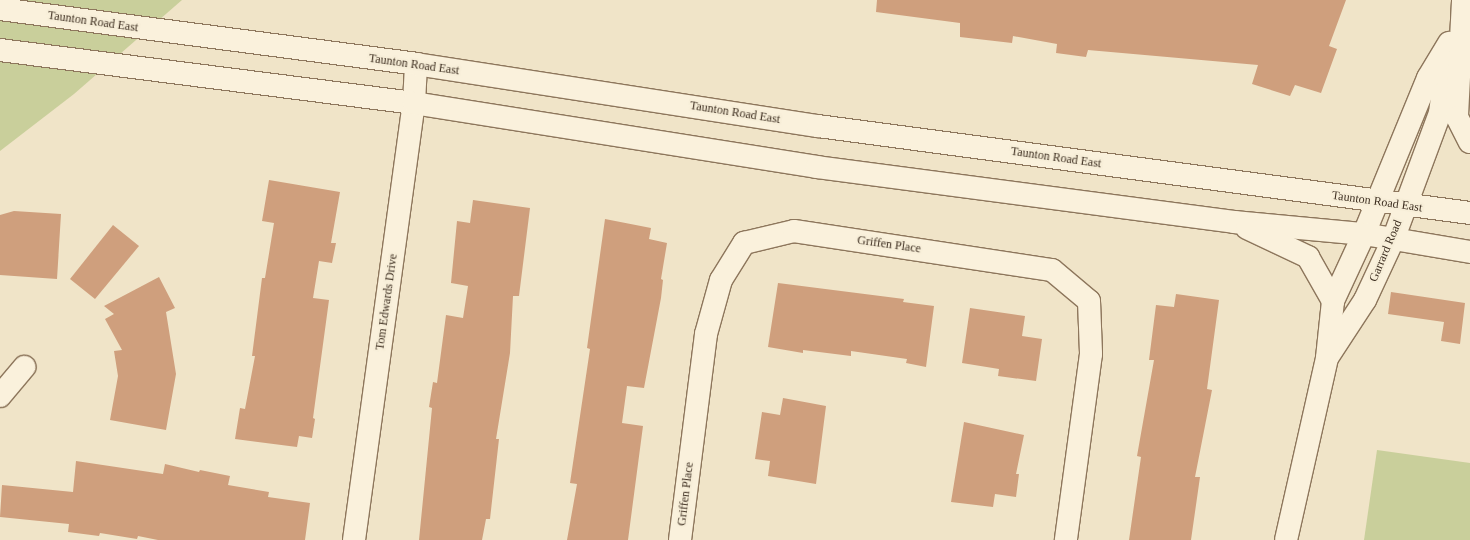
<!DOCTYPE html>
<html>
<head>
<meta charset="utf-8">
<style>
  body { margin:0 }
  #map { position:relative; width:1470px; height:540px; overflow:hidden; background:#f0e4c8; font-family:Georgia,serif }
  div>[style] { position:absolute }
  .green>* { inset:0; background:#c9cf9b }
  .building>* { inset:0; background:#cf9f7d }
  .roads { filter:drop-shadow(1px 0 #8d765c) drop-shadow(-1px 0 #8d765c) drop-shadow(0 1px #8d765c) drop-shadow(0 -1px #8d765c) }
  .minor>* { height:22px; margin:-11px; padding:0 11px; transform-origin:11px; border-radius:11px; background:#faf1dc }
  .tertiary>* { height:22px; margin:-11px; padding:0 11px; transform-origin:11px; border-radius:11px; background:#faf1dc }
  .secondary>* { height:22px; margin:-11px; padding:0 11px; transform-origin:11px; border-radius:11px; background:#faf1dc }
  span { translate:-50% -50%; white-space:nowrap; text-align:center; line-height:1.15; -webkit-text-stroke:4px #f7eed8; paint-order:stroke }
  .street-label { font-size:12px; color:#3d2e20 }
</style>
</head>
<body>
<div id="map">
  <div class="green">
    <i style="clip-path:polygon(0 0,182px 0,74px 94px,0 151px)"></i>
    <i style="clip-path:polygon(1377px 450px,1470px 463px,1470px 540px,1364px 540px)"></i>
  </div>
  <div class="building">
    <i style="clip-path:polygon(877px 0,1346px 0,1329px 46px,1337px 49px,1321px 93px,1295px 85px,1290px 96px,1252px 84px,1258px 65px,1088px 50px,1086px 57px,1056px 53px,1057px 44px,1013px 36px,1012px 43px,960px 37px,960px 23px,876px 12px)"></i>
    <i style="clip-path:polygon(269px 180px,340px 192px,331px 243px,336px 243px,332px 263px,319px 261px,313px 298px,329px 300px,313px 418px,315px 419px,312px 438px,299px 436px,297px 447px,235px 439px,240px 408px,245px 409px,255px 356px,252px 356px,262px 278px,265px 278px,274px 223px,262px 221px)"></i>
    <i style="clip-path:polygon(473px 200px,530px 208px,519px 296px,513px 296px,510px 353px,496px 439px,499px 439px,490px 519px,486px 519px,482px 540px,419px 540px,432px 408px,429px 407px,433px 382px,437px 383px,446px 315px,463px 318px,468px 286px,451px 283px,457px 221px,470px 223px)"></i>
    <i style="clip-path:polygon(14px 211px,61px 214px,57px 279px,0 275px,0 215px)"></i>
    <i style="clip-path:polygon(605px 219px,651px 228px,649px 239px,667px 243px,661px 279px,663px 280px,661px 298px,644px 388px,627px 386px,622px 423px,643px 426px,628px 540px,567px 540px,577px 484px,570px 483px,590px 349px,587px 348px)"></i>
    <i style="clip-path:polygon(113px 225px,139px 246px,95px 299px,70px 279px)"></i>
    <i style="clip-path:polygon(159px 277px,175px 308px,166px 312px,176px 374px,166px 430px,110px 420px,118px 376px,114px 351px,122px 350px,105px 319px,114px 314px,104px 306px)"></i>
    <i style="clip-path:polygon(778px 283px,904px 299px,903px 302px,934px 306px,926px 367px,906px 363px,907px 359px,851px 351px,851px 356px,803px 350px,803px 353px,768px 347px)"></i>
    <i style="clip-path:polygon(1391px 292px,1465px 303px,1460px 344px,1441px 341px,1444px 322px,1388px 314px)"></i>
    <i style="clip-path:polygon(1176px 294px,1219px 300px,1207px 389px,1212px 390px,1195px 477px,1200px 477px,1191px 540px,1129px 540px,1141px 457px,1137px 456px,1154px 360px,1149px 360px,1156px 305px,1174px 307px)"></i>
    <i style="clip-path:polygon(970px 308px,1025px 316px,1022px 336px,1042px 339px,1036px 381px,998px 376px,999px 369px,962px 363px)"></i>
    <i style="clip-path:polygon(783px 398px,826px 406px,816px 484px,768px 476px,770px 461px,755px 459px,762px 412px,780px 415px)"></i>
    <i style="clip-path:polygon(964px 422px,1024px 435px,1016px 474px,1019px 474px,1016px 497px,995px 494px,993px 507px,951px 502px)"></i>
    <i style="clip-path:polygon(76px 461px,163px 474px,165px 464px,199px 472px,200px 470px,230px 476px,228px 485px,269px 492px,268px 497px,310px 503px,305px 540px,158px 540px,138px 536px,137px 539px,100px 533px,99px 536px,68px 532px,69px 524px,0 517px,2px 485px,73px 492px)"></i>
  </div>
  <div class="roads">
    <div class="minor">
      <i style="left:0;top:396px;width:38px;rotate:-50deg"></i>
      <i style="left:354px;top:540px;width:441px;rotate:-82.2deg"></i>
      <i style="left:414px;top:103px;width:39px;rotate:-87deg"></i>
      <i style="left:680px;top:540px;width:208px;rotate:-82.8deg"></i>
      <i style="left:706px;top:334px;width:56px;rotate:-74.5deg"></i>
      <i style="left:721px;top:280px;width:44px;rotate:-58.1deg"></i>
      <i style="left:744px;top:243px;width:51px;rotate:-13.5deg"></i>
      <i style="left:794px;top:231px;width:261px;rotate:8.6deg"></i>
      <i style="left:1052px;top:270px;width:48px;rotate:40deg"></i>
      <i style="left:1089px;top:301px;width:53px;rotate:87.8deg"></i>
      <i style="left:1091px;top:354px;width:188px;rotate:97.7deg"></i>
    </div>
    <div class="tertiary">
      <i style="left:1329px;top:355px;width:66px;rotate:-56.8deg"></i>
      <i style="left:1365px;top:300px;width:66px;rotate:-65deg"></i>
      <i style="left:1393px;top:240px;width:135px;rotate:-69.7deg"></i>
      <i style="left:1440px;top:113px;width:62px;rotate:-82.5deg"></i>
      <i style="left:1286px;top:540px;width:187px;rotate:-77.3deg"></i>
      <i style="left:1327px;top:358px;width:57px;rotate:-84deg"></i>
      <i style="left:1333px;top:301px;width:74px;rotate:-65.2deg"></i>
      <i style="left:1364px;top:234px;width:169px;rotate:-67.7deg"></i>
      <i style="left:1428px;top:78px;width:41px;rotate:-59deg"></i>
    </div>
    <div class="secondary">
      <i style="left:1463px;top:1px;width:116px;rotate:93deg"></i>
      <i style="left:1457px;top:117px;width:28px;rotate:63deg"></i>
      <i style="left:0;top:9px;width:420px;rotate:7.5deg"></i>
      <i style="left:416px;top:64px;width:407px;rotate:8.8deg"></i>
      <i style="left:818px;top:126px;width:658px;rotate:7.6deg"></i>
      <i style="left:0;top:50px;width:417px;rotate:7.3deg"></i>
      <i style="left:414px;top:103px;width:408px;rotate:9deg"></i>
      <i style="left:817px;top:167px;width:421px;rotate:7.5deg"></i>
      <i style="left:1234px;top:222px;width:131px;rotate:5.3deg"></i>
      <i style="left:1364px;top:234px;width:108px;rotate:9.6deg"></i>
      <i style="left:1247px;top:228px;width:68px;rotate:25.4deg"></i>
      <i style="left:1308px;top:257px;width:51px;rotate:60.4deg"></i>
    </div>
  </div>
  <div class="street-label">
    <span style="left:93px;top:22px;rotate:8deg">Taunton Road East</span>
    <span style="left:414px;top:65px;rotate:8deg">Taunton Road East</span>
    <span style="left:735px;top:113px;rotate:9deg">Taunton Road East</span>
    <span style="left:1056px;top:158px;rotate:8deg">Taunton Road East</span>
    <span style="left:1377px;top:202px;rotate:8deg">Taunton Road East</span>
    <span style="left:889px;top:245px;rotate:8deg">Griffen Place</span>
    <span style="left:1386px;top:251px;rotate:-67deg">Garrard Road</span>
    <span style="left:387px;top:302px;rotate:-82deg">Tom Edwards Drive</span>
    <span style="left:686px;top:494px;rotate:-83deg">Griffen Place</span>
  </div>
</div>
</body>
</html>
